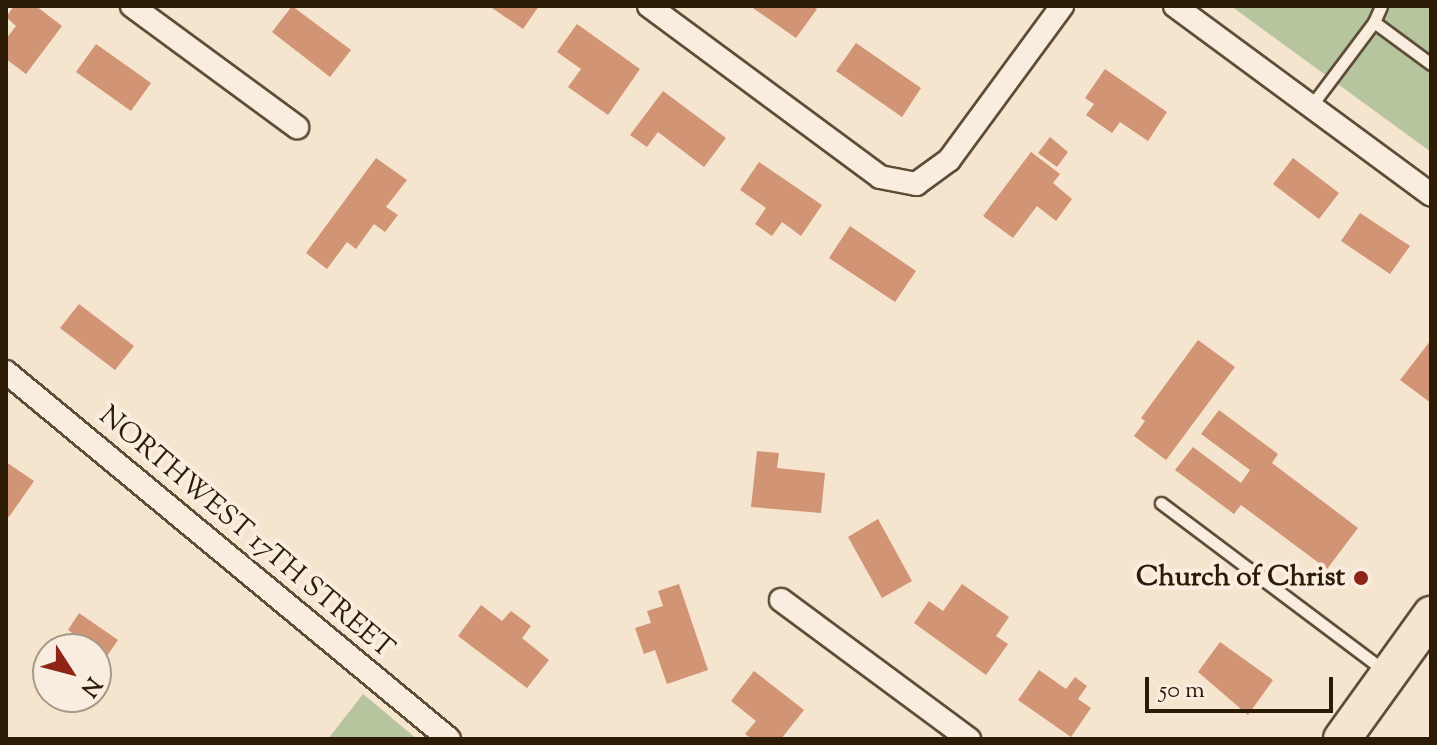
<!DOCTYPE html>
<html>
<head>
<meta charset="utf-8">
<style>
  body { margin:0 }
  #map { position:relative; width:1437px; height:745px; overflow:hidden; background:#f5e4ce; font-family:"Sorts Mill Goudy",serif }
  div>[style] { position:absolute }
  .green>* { inset:0; background:#b6c59d }
  .building>* { inset:0; background:#d19475 }
  .roads { filter:drop-shadow(2px 0 #5e4d37) drop-shadow(-2px 0 #5e4d37) drop-shadow(0 2px #5e4d37) drop-shadow(0 -2px #5e4d37) }
  .lane>* { height:11px; margin:-5.5px; padding:0 5.5px; transform-origin:5.5px; border-radius:5.5px; background:#f8eddf }
  .street>* { height:22px; margin:-11px; padding:0 11px; transform-origin:11px; border-radius:11px; background:#f8eddf }
  .primary>* { height:36px; margin:-18px; padding:0 18px; transform-origin:18px; border-radius:18px; background:#f5e4ce }
  .dots>* { width:22px; height:22px; translate:-50% -50%; box-sizing:border-box; border:4px solid #f8eddf; border-radius:50% }
  span { translate:-50% -50%; white-space:nowrap; text-align:center; line-height:1.15; -webkit-text-stroke:8px #f8eddf; paint-order:stroke }
  .street-label { font-size:28px; color:#2c1b05 }
  .poi-label { font-size:28px; color:#2c1b05; font-weight:700 }
  .right { translate:-100% -50%; text-align:right }
  .frame { position:absolute; inset:0; border:8px solid #2c1b05; pointer-events:none }
  .north { position:absolute; left:32px; top:633px; width:80px; height:80px; box-sizing:border-box; background:#f8eddf; border:2px solid #a69988; border-radius:50%; rotate:126deg; font-size:22px; font-weight:700; line-height:32px; text-align:center; color:#2c1b05 }
  .north::after { content:''; display:block; margin:auto; width:28px; height:36px; background:#8f2418; clip-path:polygon(50% 0,100% 100%,50% 72%,0 100%) }
  .scale { position:absolute; left:1145px; top:677px; width:188px; height:36px; box-sizing:border-box; border:4px solid #2c1b05; border-top:0; padding-left:10px; font-size:24px; line-height:28px; white-space:nowrap; color:#2c1b05; -webkit-text-stroke:6px #f8eddf; paint-order:stroke }
</style>
</head>
<body>
<div id="map">
  <div class="green">
    <i style="clip-path:polygon(1231px 6px,1431px 6px,1431px 152px)"></i>
    <i style="clip-path:polygon(363px 694px,417px 739px,328px 739px)"></i>
  </div>
  <div class="building">
    <i style="clip-path:polygon(14px 6px,36px 6px,62px 26px,26px 74px,6px 59px,6px 39px,16px 26px,6px 17px)"></i>
    <i style="clip-path:polygon(292px 6px,351px 50px,330px 77px,272px 32px)"></i>
    <i style="clip-path:polygon(489px 6px,539px 6px,523px 29px)"></i>
    <i style="clip-path:polygon(750px 6px,812px 6px,817px 9px,796px 38px)"></i>
    <i style="clip-path:polygon(577px 24px,640px 69px,608px 115px,568px 87px,581px 69px,557px 52px)"></i>
    <i style="clip-path:polygon(856px 43px,921px 88px,902px 117px,836px 71px)"></i>
    <i style="clip-path:polygon(96px 44px,151px 83px,131px 111px,76px 72px)"></i>
    <i style="clip-path:polygon(1105px 69px,1167px 112px,1148px 141px,1120px 122px,1112px 133px,1086px 115px,1094px 104px,1085px 98px)"></i>
    <i style="clip-path:polygon(663px 91px,726px 138px,704px 167px,658px 132px,647px 147px,630px 135px)"></i>
    <i style="clip-path:polygon(1050px 137px,1068px 152px,1057px 167px,1038px 153px)"></i>
    <i style="clip-path:polygon(1031px 152px,1060px 174px,1053px 183px,1072px 199px,1056px 221px,1037px 206px,1013px 238px,983px 216px)"></i>
    <i style="clip-path:polygon(376px 158px,407px 180px,386px 207px,398px 215px,385px 232px,374px 224px,356px 249px,347px 242px,327px 269px,306px 253px)"></i>
    <i style="clip-path:polygon(1293px 158px,1339px 193px,1319px 219px,1273px 184px)"></i>
    <i style="clip-path:polygon(759px 162px,822px 205px,801px 236px,782px 222px,772px 236px,755px 224px,766px 208px,740px 190px)"></i>
    <i style="clip-path:polygon(1360px 213px,1410px 246px,1390px 274px,1341px 241px)"></i>
    <i style="clip-path:polygon(850px 226px,916px 271px,895px 302px,829px 258px)"></i>
    <i style="clip-path:polygon(79px 304px,134px 346px,115px 370px,60px 328px)"></i>
    <i style="clip-path:polygon(1198px 340px,1235px 367px,1166px 460px,1134px 436px,1145px 421px,1141px 418px)"></i>
    <i style="clip-path:polygon(1431px 340px,1431px 403px,1400px 380px)"></i>
    <i style="clip-path:polygon(1219px 410px,1278px 454px,1272px 463px,1358px 528px,1327px 569px,1241px 505px,1234px 514px,1175px 470px,1193px 447px,1241px 483px,1250px 470px,1201px 434px)"></i>
    <i style="clip-path:polygon(757px 451px,779px 453px,777px 468px,825px 473px,821px 513px,751px 507px)"></i>
    <i style="clip-path:polygon(6px 462px,34px 481px,9px 517px,6px 514px)"></i>
    <i style="clip-path:polygon(878px 519px,912px 581px,882px 598px,848px 537px)"></i>
    <i style="clip-path:polygon(679px 584px,708px 670px,667px 684px,655px 650px,644px 654px,635px 628px,651px 623px,647px 611px,663px 606px,658px 591px)"></i>
    <i style="clip-path:polygon(962px 584px,1009px 617px,996px 636px,1008px 644px,986px 675px,914px 623px,929px 601px,943px 611px)"></i>
    <i style="clip-path:polygon(481px 605px,502px 621px,511px 611px,531px 626px,522px 638px,549px 660px,527px 688px,458px 636px)"></i>
    <i style="clip-path:polygon(79px 613px,118px 640px,96px 672px,96px 649px,71px 649px,79px 638px,68px 630px)"></i>
    <i style="clip-path:polygon(1220px 642px,1273px 680px,1248px 715px,1198px 672px)"></i>
    <i style="clip-path:polygon(1039px 670px,1066px 689px,1075px 677px,1087px 686px,1078px 699px,1091px 708px,1071px 737px,1018px 700px)"></i>
    <i style="clip-path:polygon(754px 671px,804px 710px,781px 739px,752px 739px,745px 734px,756px 721px,731px 701px)"></i>
  </div>
  <div class="roads">
    <div class="lane">
      <i style="left:1374px;top:22px;width:71px;rotate:36.4deg"></i>
      <i style="left:1311px;top:106px;width:105px;rotate:-53.1deg"></i>
      <i style="left:1374px;top:22px;width:17px;rotate:-66deg"></i>
      <i style="left:1161px;top:503px;width:280px;rotate:36.9deg"></i>
    </div>
    <div class="street">
      <i style="left:132px;top:6px;width:205px;rotate:36.3deg"></i>
      <i style="left:649px;top:6px;width:287px;rotate:36.5deg"></i>
      <i style="left:880px;top:177px;width:37px;rotate:11deg"></i>
      <i style="left:916px;top:184px;width:41px;rotate:-36deg"></i>
      <i style="left:949px;top:160px;width:191px;rotate:-53.7deg"></i>
      <i style="left:1175px;top:6px;width:318px;rotate:36.4deg"></i>
      <i style="left:6px;top:372px;width:575px;rotate:39.64deg"></i>
      <i style="left:781px;top:600px;width:234px;rotate:36.5deg"></i>
    </div>
    <div class="primary">
      <i style="left:1342px;top:739px;width:153px;rotate:-54.3deg"></i>
    </div>
  </div>
  <div class="dots">
    <i style="left:1361px;top:578px;background:#8f2418"></i>
  </div>
  <div class="street-label">
    <span style="left:246px;top:533px;rotate:40deg">NORTHWEST 17TH STREET</span>
  </div>
  <div class="poi-label">
    <span class="right" style="left:1345px;top:578px">Church of Christ</span>
  </div>
  <div class="frame"></div>
  <div class="north">N</div>
  <div class="scale">50 m</div>
</div>
</body>
</html>
